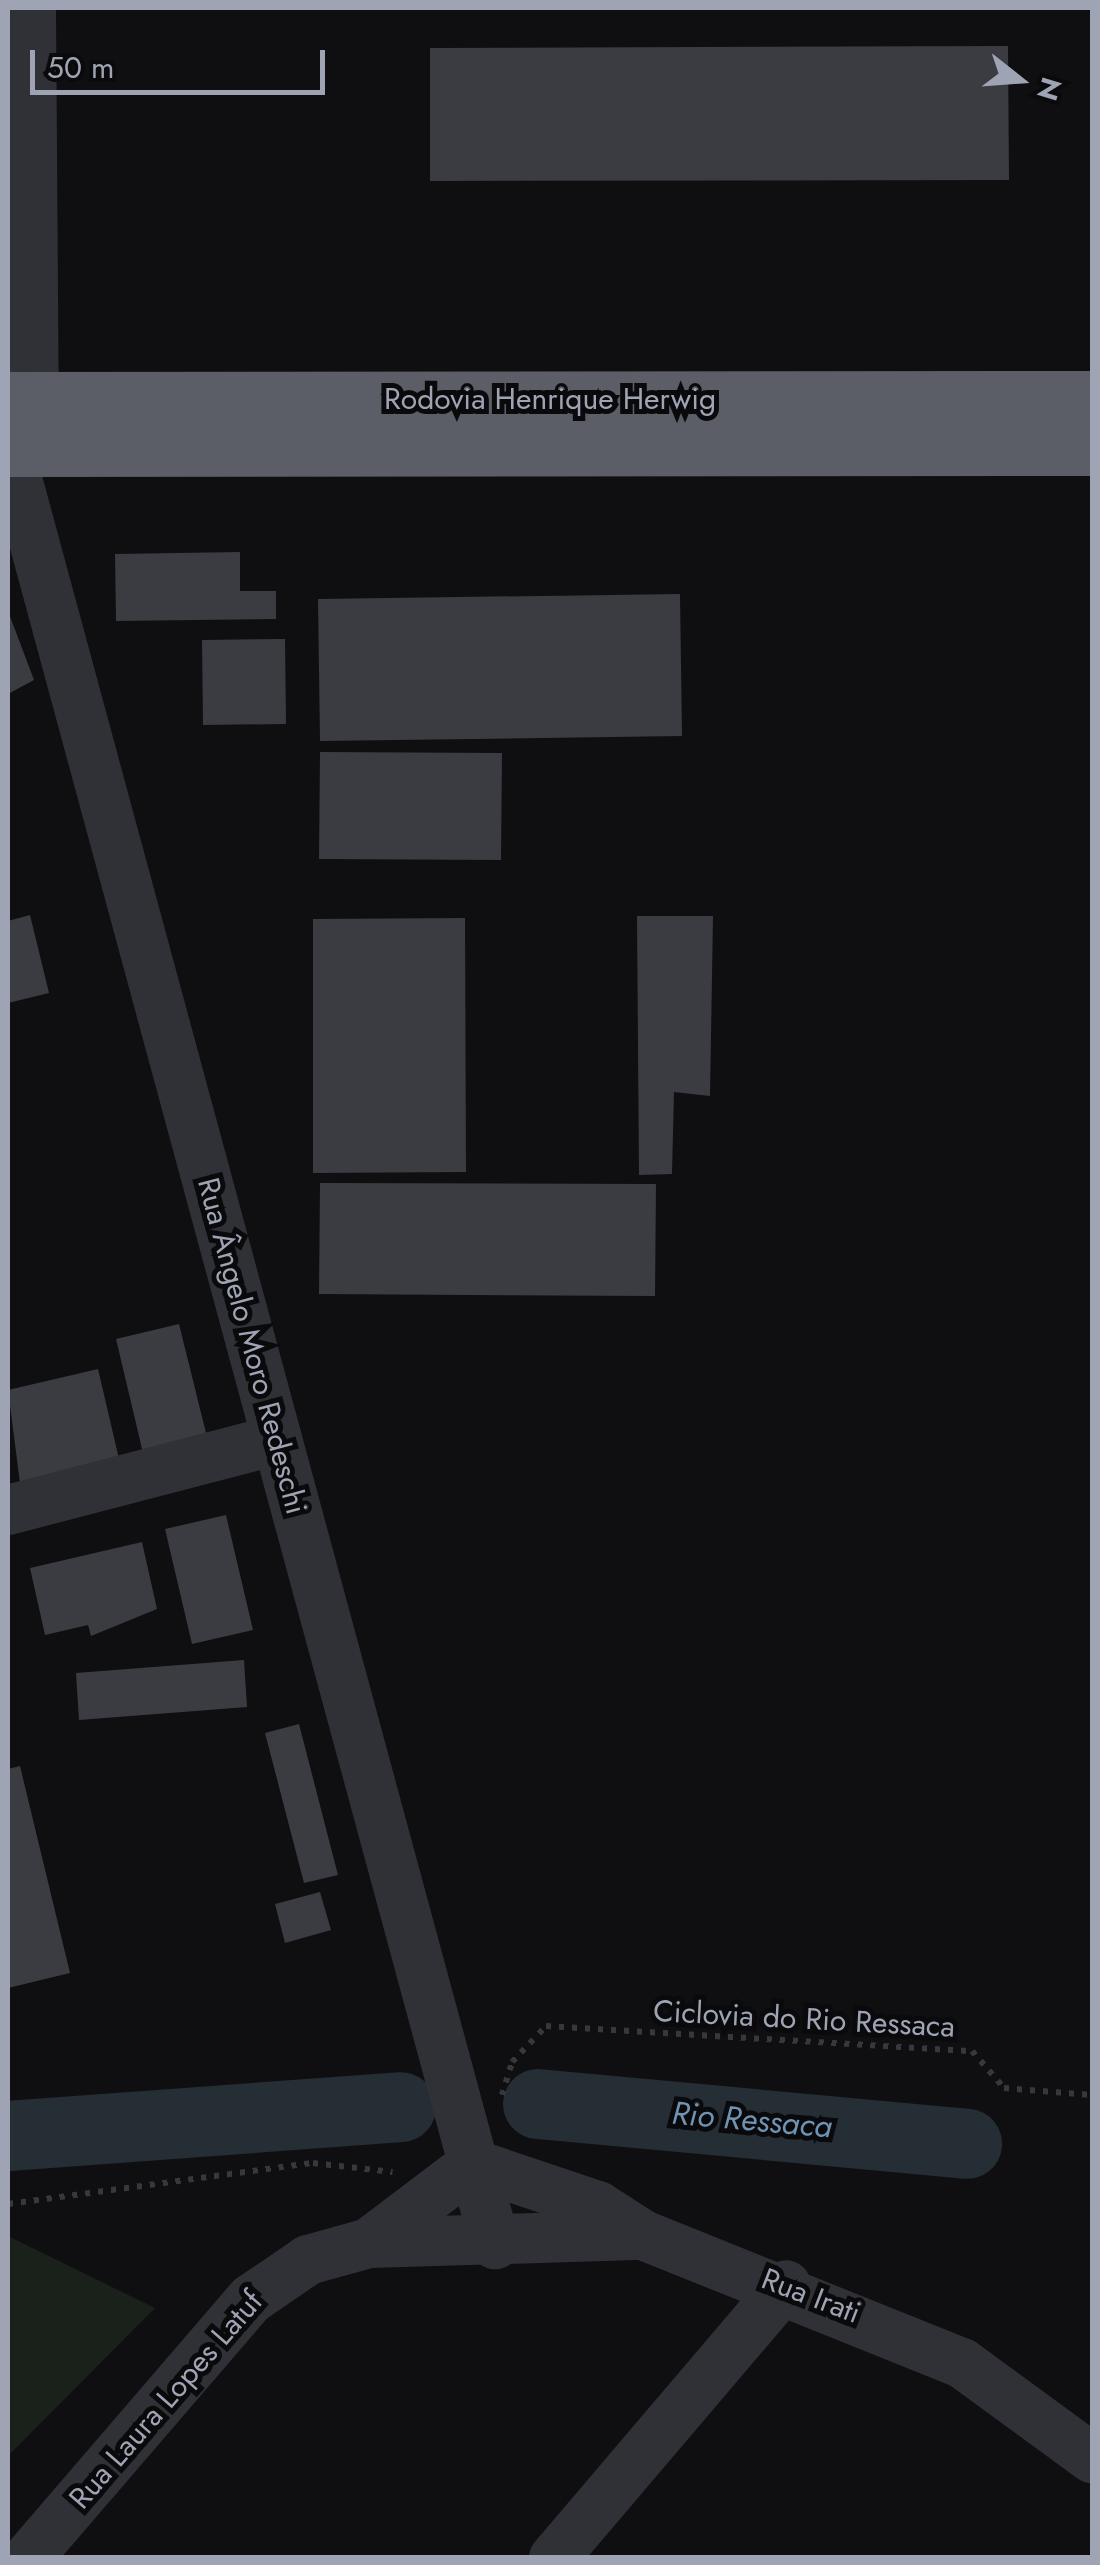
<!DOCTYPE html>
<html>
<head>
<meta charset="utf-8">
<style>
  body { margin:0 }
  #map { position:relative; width:1100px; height:2565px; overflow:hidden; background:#0f0f11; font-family:Jost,sans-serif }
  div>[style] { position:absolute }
  .green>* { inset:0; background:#19211a }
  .river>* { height:70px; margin:-35px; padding:0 35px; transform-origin:35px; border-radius:35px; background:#252d35 }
  .building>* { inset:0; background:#3b3c41 }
  .path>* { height:6px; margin-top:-3px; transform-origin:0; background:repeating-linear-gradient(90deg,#36383d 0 5px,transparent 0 13px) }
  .minor>* { height:50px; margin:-25px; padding:0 25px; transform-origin:25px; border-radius:25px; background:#303136 }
  .highway>* { height:55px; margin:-27.5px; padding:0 27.5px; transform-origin:27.5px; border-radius:27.5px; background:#5b5e67 }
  span { translate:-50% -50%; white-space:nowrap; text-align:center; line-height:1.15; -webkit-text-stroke:10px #0a0a0c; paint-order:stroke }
  .street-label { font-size:30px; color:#9ea4b3 }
  .water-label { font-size:32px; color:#7193b3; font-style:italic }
  .frame { position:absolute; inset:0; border:10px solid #9ea4b3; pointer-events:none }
  .north { position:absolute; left:970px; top:30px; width:100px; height:100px; -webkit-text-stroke:8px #0a0a0c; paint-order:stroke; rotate:107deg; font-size:28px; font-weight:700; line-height:40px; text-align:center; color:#9ea4b3 }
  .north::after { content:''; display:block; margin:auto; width:35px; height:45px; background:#9ea4b3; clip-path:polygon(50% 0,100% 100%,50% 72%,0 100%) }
  .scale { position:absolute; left:30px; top:50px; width:295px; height:45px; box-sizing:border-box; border:5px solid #9ea4b3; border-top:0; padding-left:12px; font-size:30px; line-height:35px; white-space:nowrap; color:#9ea4b3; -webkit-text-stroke:8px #0a0a0c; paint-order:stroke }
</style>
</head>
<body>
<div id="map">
  <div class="green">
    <i style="clip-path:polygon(8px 2236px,155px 2308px,8px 2456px)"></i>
  </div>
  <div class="river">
    <i style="left:538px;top:2104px;width:431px;rotate:5.3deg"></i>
    <i style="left:8px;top:2136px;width:394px;rotate:-4.2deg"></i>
  </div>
  <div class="building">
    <i style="clip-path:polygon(1008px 46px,1009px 180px,430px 181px,430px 48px)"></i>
    <i style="clip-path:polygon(240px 552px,240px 591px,276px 591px,276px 619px,116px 621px,115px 554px)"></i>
    <i style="clip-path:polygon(680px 594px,682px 736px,320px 741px,318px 599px)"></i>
    <i style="clip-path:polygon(8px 611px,34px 680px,8px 694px)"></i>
    <i style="clip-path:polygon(285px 639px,286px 724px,203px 725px,202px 640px)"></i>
    <i style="clip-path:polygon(320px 752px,502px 753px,501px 860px,319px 859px)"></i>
    <i style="clip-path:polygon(30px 915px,49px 993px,8px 1003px,8px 921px)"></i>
    <i style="clip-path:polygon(637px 916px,713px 916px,710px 1096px,674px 1092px,672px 1174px,639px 1175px)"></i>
    <i style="clip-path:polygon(465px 918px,466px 1172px,313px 1173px,313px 919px)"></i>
    <i style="clip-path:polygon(320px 1183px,656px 1184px,655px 1296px,319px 1294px)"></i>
    <i style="clip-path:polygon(179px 1324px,207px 1437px,143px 1453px,116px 1339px)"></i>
    <i style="clip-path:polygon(98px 1369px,119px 1459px,20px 1483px,8px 1390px)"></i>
    <i style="clip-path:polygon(226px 1515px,253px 1630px,192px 1644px,165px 1529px)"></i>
    <i style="clip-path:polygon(142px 1542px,157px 1609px,91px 1636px,88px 1625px,45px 1635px,30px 1568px)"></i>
    <i style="clip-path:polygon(244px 1660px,247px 1707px,79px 1720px,76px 1673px)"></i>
    <i style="clip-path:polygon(299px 1724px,338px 1875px,304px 1883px,265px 1733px)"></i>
    <i style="clip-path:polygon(20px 1766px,70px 1973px,8px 1988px,8px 1769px)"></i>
    <i style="clip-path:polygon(320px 1892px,331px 1930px,285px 1943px,275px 1904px)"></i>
  </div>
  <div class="path">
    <i style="left:502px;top:2095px;width:34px;rotate:-73deg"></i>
    <i style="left:512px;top:2062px;width:50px;rotate:-46.6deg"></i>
    <i style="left:546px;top:2026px;width:427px;rotate:3.4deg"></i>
    <i style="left:972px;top:2051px;width:49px;rotate:49.1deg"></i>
    <i style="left:1004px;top:2088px;width:88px;rotate:4.5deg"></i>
    <i style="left:8px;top:2204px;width:308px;rotate:-7.7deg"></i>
    <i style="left:313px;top:2163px;width:80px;rotate:6.5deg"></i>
  </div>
  <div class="minor">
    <i style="left:31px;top:8px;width:391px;rotate:89.6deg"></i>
    <i style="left:9px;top:449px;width:1860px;rotate:74.85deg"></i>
    <i style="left:8px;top:1510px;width:278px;rotate:-14.6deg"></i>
    <i style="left:369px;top:2243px;width:131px;rotate:-37.2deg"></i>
    <i style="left:473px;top:2164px;width:132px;rotate:18.6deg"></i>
    <i style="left:598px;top:2206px;width:54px;rotate:32.8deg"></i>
    <i style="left:28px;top:2558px;width:342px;rotate:-49.3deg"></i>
    <i style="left:251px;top:2299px;width:69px;rotate:-34.4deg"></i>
    <i style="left:308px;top:2260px;width:63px;rotate:-15.6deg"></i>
    <i style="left:369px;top:2243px;width:274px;rotate:-1.7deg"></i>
    <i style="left:643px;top:2235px;width:344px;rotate:21.9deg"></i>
    <i style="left:962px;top:2363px;width:161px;rotate:36.2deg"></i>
    <i style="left:554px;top:2558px;width:358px;rotate:-49.6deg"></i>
  </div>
  <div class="highway">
    <i style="left:8px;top:399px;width:1084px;rotate:-0.05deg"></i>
    <i style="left:8px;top:449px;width:1084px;rotate:-0.05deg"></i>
  </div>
  <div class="street-label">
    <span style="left:550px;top:399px">Rodovia Henrique Herwig</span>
    <span style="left:252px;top:1346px;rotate:75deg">Rua Ângelo Moro Redeschi</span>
    <span style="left:804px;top:2019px;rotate:3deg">Ciclovia do Rio Ressaca</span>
    <span style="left:811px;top:2296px;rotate:21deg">Rua Irati</span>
    <span style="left:166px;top:2400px;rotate:-49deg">Rua Laura Lopes Latuf</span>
  </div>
  <div class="water-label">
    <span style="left:752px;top:2120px;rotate:5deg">Rio Ressaca</span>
  </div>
  <div class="frame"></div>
  <div class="north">N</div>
  <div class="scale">50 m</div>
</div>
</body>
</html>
